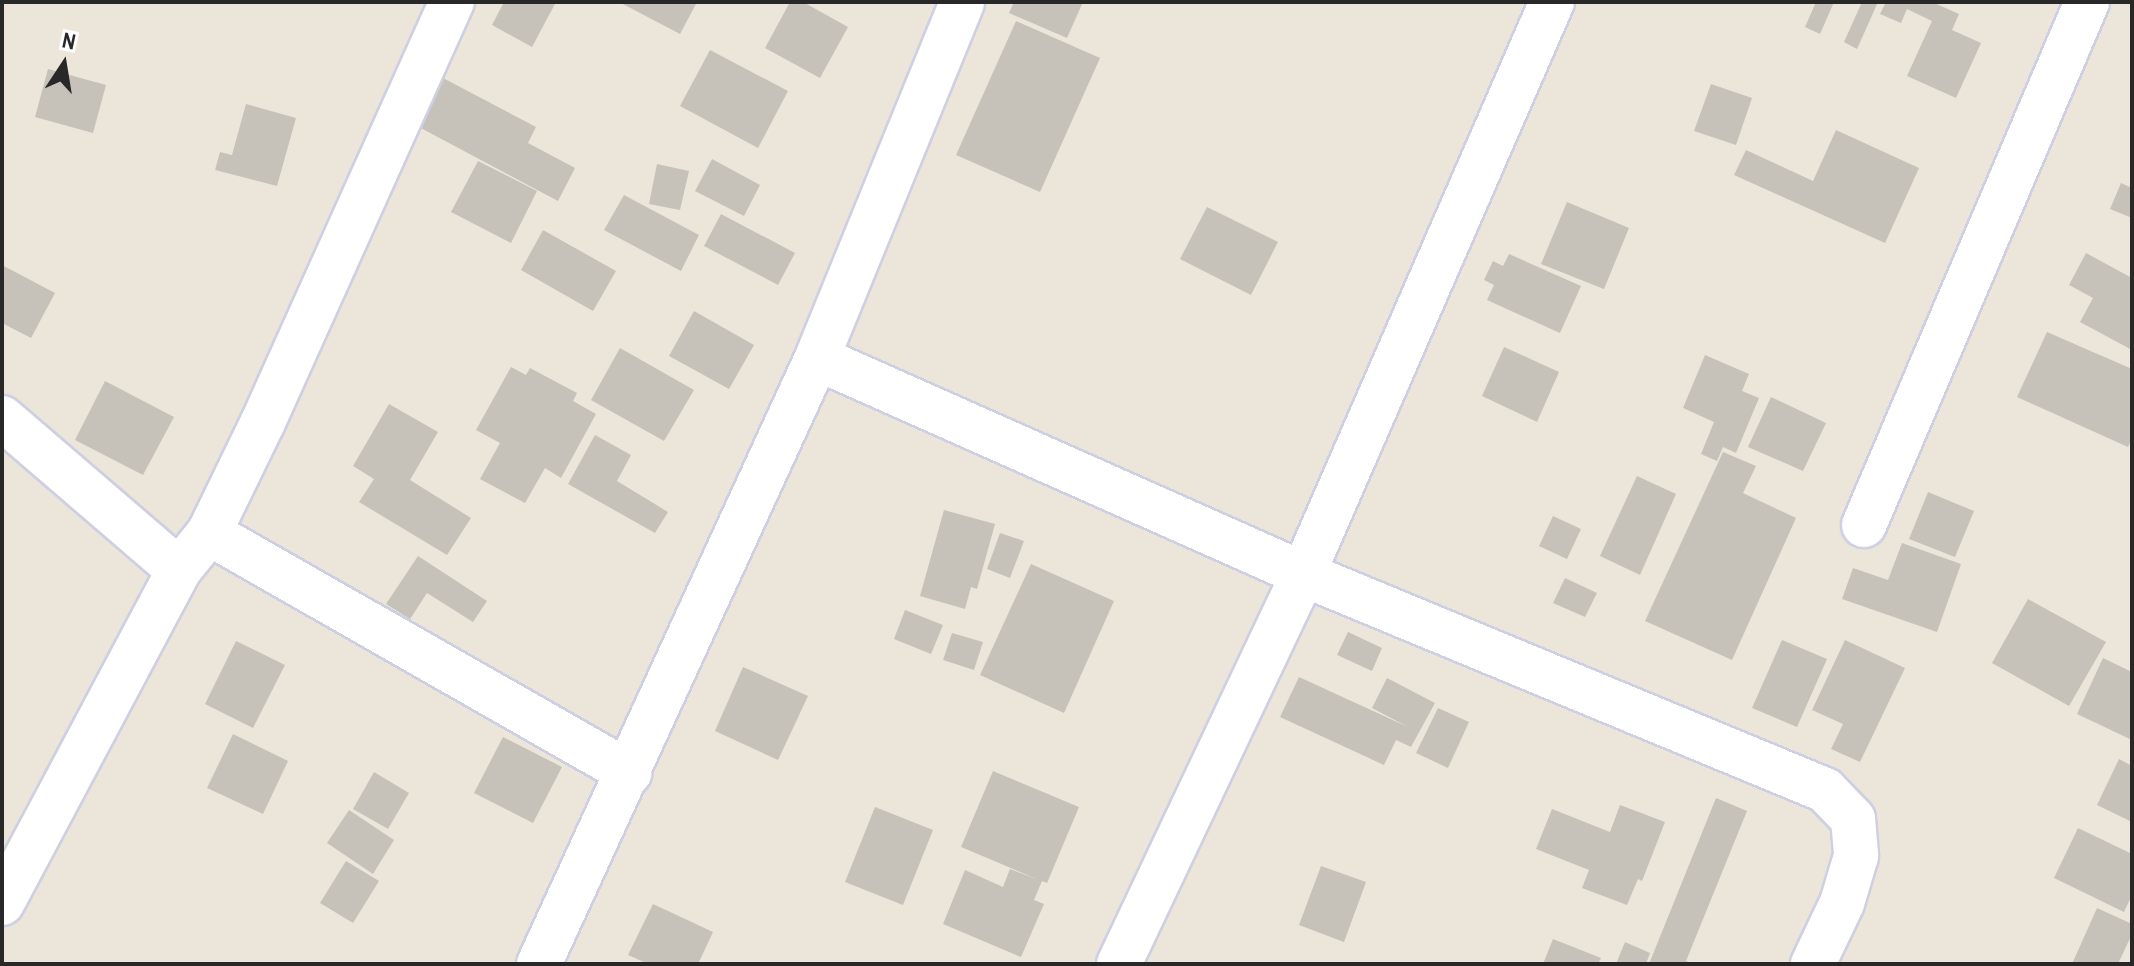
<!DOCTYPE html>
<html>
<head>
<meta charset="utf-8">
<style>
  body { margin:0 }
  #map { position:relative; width:2134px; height:966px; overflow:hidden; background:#ebe6d9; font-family:"Archivo Narrow",sans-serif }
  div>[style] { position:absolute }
  .building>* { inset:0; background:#c6c2b9 }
  .roads { filter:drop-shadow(2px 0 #cecfe2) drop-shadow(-2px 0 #cecfe2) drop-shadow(0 2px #cecfe2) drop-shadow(0 -2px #cecfe2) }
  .minor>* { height:44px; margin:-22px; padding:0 22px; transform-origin:22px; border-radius:22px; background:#fff }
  span { translate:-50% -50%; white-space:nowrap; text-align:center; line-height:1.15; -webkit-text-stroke:6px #fff; paint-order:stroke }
  .frame { position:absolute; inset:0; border:4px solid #282828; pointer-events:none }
  .north { position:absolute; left:24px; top:24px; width:80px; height:80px; -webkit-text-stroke:6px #fff; paint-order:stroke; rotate:12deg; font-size:22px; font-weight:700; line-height:32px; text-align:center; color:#282828 }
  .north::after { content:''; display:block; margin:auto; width:28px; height:36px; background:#282828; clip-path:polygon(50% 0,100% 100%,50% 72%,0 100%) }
</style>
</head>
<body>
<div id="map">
  <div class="building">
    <i style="clip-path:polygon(504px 2px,556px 2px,532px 47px,492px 25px)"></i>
    <i style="clip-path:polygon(619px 2px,697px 2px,680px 34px)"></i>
    <i style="clip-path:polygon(790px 2px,803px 2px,848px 27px,820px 78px,765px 48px)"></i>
    <i style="clip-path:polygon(1014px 2px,1083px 2px,1067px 38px,1009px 13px)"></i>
    <i style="clip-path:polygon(1816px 2px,1834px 2px,1820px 34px,1805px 27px)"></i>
    <i style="clip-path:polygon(1862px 2px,1878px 2px,1857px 49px,1844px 42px)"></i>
    <i style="clip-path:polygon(1886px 2px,1932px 2px,1959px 14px,1952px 30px,1981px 43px,1956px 98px,1907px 76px,1932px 21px,1907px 9px,1901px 23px,1880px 14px)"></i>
    <i style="clip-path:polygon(1016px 21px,1100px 58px,1040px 192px,956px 155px)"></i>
    <i style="clip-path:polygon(710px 50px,788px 91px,758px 148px,680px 106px)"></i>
    <i style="clip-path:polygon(48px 69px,106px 85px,93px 133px,35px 117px)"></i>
    <i style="clip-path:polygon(443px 78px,536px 127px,528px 143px,575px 168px,558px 201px,417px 126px)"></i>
    <i style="clip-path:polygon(1711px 84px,1752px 98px,1736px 145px,1694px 131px)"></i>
    <i style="clip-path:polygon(246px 104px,296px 118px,277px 186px,215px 170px,220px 152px,232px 155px)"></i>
    <i style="clip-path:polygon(1836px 130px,1919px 168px,1885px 243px,1734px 175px,1746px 150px,1813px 181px)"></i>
    <i style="clip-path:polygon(712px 159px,760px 185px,744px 216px,695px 191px)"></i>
    <i style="clip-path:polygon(478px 161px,537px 191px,511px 243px,451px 212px)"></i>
    <i style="clip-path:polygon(657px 164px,689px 171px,680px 210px,649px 204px)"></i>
    <i style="clip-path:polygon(2121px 183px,2132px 188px,2132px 218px,2110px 209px)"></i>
    <i style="clip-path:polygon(624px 195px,699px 235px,681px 271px,604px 230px)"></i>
    <i style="clip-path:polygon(1567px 202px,1629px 228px,1604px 289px,1541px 264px)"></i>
    <i style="clip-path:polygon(1207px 207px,1278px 242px,1251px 295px,1180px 259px)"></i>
    <i style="clip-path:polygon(721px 214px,795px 253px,778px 285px,704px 246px)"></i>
    <i style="clip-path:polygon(543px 230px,616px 271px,593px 311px,521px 270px)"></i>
    <i style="clip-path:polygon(2086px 253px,2132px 278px,2132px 350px,2080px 322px,2093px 298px,2069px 285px)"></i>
    <i style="clip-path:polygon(1509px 254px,1581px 286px,1560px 333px,1487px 300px,1494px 285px,1484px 280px,1493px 261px,1503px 266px)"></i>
    <i style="clip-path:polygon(2px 265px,55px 293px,31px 338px,2px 323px)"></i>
    <i style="clip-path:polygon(694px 311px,754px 345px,729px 389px,669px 356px)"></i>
    <i style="clip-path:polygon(2047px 332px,2132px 369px,2132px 438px,2128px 447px,2017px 397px)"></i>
    <i style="clip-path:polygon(1504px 347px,1559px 372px,1537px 422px,1482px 396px)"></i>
    <i style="clip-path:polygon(620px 348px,694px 390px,664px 441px,591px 400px)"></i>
    <i style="clip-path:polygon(1705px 355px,1749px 374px,1742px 391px,1759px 398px,1736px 453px,1723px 447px,1717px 461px,1701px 454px,1714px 422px,1683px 408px)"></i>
    <i style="clip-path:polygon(511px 367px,526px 375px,530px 368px,577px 393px,573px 401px,596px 414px,561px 478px,545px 468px,525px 503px,480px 479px,500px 443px,476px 430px)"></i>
    <i style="clip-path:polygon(105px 381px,174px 417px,143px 475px,75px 440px)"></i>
    <i style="clip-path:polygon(1771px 397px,1826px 423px,1803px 471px,1748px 447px)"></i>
    <i style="clip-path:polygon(389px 404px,438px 432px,410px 480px,471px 518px,447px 555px,359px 502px,374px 479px,353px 466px)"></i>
    <i style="clip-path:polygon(595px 435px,631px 455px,617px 481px,668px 512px,655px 533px,568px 484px)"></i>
    <i style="clip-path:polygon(1723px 452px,1756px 466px,1743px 493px,1796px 518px,1732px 660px,1645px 621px)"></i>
    <i style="clip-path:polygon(1637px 476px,1676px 494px,1640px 575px,1600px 556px)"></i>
    <i style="clip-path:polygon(1928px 492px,1974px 511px,1955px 557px,1909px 539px)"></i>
    <i style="clip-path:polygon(944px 510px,995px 524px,977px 589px,971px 587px,965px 609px,920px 596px)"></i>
    <i style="clip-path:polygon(1553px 516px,1581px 529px,1567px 559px,1539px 546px)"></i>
    <i style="clip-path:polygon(1000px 533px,1024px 541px,1010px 578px,987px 569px)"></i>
    <i style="clip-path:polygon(1902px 543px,1961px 564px,1937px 632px,1842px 599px,1853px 568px,1888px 580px)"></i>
    <i style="clip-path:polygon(418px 556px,487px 601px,473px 622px,427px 593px,410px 619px,386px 604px)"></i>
    <i style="clip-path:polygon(1031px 564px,1114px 601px,1064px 713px,980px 675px)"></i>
    <i style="clip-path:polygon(1565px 578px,1597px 593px,1585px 617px,1553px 603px)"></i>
    <i style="clip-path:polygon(2028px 599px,2106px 642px,2069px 706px,1992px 663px)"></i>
    <i style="clip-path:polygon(905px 610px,943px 625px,931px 654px,894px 639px)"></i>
    <i style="clip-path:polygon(1348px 632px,1382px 648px,1372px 671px,1337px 655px)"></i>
    <i style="clip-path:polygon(952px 633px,983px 642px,974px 670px,943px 660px)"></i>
    <i style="clip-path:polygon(1782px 640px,1827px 659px,1797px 727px,1752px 708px)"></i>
    <i style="clip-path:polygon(1845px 640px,1905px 668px,1860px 762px,1831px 749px,1843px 724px,1812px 710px)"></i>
    <i style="clip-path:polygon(236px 641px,285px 665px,253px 728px,205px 704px)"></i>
    <i style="clip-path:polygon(2103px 658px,2132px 672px,2132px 740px,2077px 714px)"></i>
    <i style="clip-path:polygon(743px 667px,808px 696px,778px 760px,715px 731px)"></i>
    <i style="clip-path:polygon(1299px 677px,1408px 727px,1372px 708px,1387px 678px,1435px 703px,1411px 747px,1396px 740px,1384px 765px,1280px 717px)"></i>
    <i style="clip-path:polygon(1438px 708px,1469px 722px,1448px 768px,1416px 753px)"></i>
    <i style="clip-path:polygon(233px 734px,288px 761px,263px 814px,207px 788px)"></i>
    <i style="clip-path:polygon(503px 737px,562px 767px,533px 823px,474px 793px)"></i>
    <i style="clip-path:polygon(2119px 759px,2132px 766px,2132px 822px,2097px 805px)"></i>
    <i style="clip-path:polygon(993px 771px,1079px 807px,1047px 883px,1042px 881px,1034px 900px,1044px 904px,1021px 957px,943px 924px,965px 870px,1003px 887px,1010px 869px,1039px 880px,961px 847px)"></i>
    <i style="clip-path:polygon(374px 772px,409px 793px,388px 829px,353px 809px)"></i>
    <i style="clip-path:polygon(1716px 798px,1747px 811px,1686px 961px,1694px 964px,1649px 964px)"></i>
    <i style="clip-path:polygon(1620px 805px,1665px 822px,1642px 881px,1638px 879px,1627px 905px,1582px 888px,1589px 870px,1536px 849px,1552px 809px,1610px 832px)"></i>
    <i style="clip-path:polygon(875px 807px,933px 830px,903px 905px,845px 882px)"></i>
    <i style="clip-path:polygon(349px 810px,394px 840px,373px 874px,327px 843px)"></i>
    <i style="clip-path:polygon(2078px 828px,2132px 854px,2132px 895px,2124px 912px,2054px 878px)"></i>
    <i style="clip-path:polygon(346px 861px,379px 881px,353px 923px,320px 903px)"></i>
    <i style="clip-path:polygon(1321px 866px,1366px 882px,1344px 942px,1299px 925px)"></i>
    <i style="clip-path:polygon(653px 904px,713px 932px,698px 964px,648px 964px,628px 955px)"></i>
    <i style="clip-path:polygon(2097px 908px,2132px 924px,2132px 934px,2118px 964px,2072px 964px)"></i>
    <i style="clip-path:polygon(1553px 939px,1601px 958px,1598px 964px,1543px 964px)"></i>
    <i style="clip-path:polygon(1625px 942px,1650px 953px,1646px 964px,1616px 964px)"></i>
  </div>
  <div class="roads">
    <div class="minor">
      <i style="left:817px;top:358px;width:532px;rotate:23.96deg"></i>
      <i style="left:1303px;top:574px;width:565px;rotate:22.48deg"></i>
      <i style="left:1825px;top:790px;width:40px;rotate:46deg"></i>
      <i style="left:1853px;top:819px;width:37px;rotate:85deg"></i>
      <i style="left:1856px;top:856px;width:49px;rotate:106.6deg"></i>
      <i style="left:1842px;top:903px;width:68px;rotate:115.4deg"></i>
      <i style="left:2px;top:418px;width:233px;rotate:40.7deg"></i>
      <i style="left:1864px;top:525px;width:569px;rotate:-66.91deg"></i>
      <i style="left:209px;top:533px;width:484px;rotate:29.7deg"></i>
      <i style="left:2px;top:903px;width:377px;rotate:-62deg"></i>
      <i style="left:179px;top:570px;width:48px;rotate:-51deg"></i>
      <i style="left:209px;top:533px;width:123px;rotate:-64.1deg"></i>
      <i style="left:263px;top:422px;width:461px;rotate:-65.8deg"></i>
      <i style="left:539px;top:964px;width:667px;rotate:-65.36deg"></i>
      <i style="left:817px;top:358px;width:384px;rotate:-67.8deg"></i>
      <i style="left:1119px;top:964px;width:431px;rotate:-64.7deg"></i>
      <i style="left:1303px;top:574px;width:624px;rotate:-66.48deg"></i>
    </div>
  </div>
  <div class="frame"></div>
  <div class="north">N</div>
</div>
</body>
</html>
